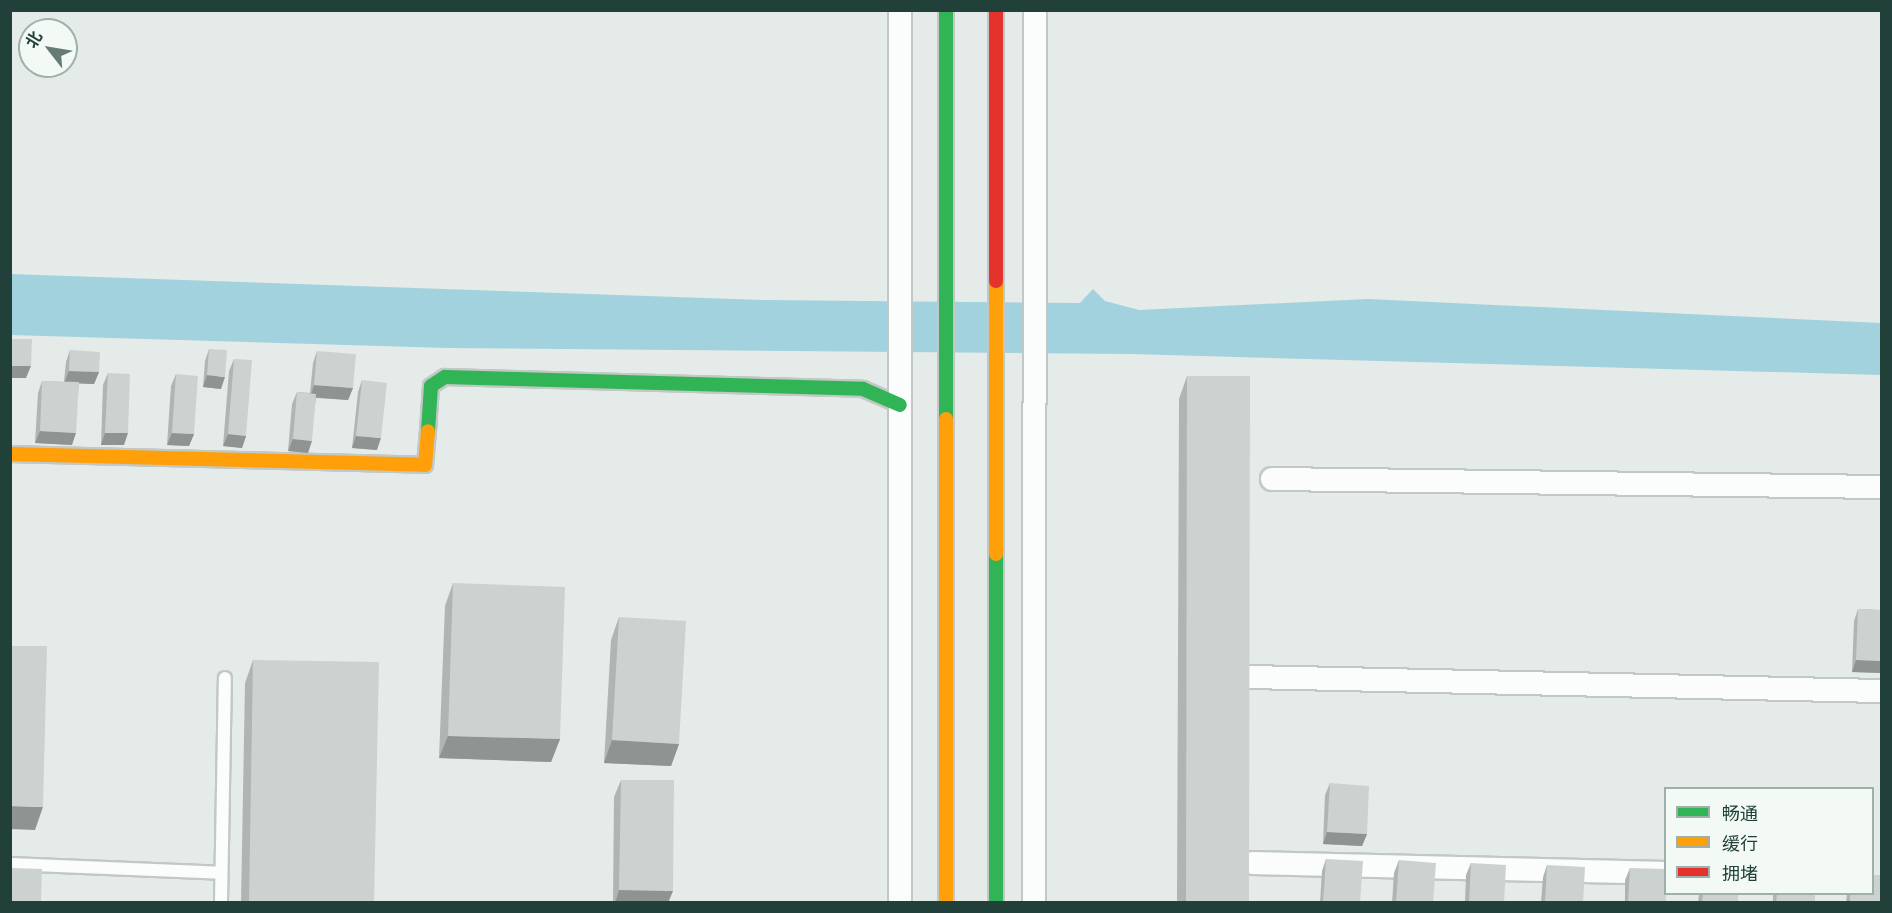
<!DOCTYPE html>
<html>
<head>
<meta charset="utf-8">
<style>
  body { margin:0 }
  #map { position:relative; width:1892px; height:913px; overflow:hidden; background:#e5ebe8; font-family:"Varela Round","Noto Sans SC",sans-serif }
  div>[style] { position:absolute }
  .water>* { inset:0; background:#a1d2dd }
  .roads { filter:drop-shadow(2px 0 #c2c8c5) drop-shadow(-2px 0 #c2c8c5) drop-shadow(0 2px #c2c8c5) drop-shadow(0 -2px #c2c8c5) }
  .lane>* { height:12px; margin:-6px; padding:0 6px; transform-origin:6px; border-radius:6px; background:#fbfcfc }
  .street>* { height:22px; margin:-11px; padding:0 11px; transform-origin:11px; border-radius:11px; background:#fbfcfc }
  .fast>* { height:14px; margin:-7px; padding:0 7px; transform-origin:7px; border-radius:7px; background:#30b455 }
  .slow>* { height:14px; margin:-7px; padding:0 7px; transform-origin:7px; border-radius:7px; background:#ff9f0a }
  .jam>* { height:14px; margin:-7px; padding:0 7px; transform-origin:7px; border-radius:7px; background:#e5322d }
  .wall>* { inset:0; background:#afb5b3 }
  .shaded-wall>* { inset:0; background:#8f9392 }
  .building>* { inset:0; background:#ccd2d0 }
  span { translate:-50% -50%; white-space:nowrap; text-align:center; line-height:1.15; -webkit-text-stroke:6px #f3faf6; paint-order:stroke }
  .frame { position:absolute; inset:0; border:12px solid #204039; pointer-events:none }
  .legend { position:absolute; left:1664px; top:787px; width:210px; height:108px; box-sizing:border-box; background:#f3faf6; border:2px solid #9fb0aa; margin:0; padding:8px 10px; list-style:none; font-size:18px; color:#204039 }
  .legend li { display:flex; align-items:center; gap:12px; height:30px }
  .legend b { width:30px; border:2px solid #9fb0aa }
  .north { position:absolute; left:18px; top:18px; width:60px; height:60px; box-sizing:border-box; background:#f3faf6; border:2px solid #9fb0aa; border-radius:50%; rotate:301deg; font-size:16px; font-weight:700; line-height:24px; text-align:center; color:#204039 }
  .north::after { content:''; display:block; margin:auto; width:21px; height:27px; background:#657c76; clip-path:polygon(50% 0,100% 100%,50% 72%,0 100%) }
</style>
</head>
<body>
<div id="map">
  <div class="water">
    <i style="clip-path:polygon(11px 274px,763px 300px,1080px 303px,1093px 289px,1105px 301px,1139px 310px,1368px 299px,1881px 323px,1882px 375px,1131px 354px,448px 348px,11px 335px)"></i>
  </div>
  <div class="roads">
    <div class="lane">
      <i style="left:10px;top:864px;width:211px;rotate:2.4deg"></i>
      <i style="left:221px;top:902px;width:224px;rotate:-89deg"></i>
    </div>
    <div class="street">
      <i style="left:900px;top:10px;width:892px;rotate:90deg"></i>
      <i style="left:1272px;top:479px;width:610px;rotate:0.75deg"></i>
      <i style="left:1249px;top:677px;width:633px;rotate:1.27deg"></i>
      <i style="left:1253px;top:863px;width:413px;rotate:1.4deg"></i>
      <i style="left:1034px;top:902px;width:892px;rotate:-89.94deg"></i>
    </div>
    <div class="fast">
      <i style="left:946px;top:10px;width:409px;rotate:90deg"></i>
      <i style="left:428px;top:431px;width:45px;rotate:-86.2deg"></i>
      <i style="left:431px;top:386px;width:17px;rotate:-33deg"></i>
      <i style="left:445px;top:377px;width:418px;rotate:1.6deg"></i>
      <i style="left:863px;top:389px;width:40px;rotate:23.4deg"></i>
      <i style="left:996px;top:554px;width:348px;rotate:90deg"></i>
    </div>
    <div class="slow">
      <i style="left:996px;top:281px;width:273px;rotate:90deg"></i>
      <i style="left:946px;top:419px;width:483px;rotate:90deg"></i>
      <i style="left:10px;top:454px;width:415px;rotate:1.5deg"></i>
      <i style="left:425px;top:465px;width:34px;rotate:-85deg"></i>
    </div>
    <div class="jam">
      <i style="left:996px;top:10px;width:271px;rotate:90deg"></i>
    </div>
  </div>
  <div class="wall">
    <i style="clip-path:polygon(209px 349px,221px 389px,203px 387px,205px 361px)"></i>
    <i style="clip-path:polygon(70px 350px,99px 372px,94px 384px,79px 383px,72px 445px,35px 443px,38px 393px,42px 381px,64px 382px,66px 362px)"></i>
    <i style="clip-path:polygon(317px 351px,353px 388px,348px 400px,316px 398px,308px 453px,288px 451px,292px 404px,297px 392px,310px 393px,313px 363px)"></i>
    <i style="clip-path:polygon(234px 359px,246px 436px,242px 448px,223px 446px,229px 371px)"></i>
    <i style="clip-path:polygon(108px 373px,124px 445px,101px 445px,103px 385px)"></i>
    <i style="clip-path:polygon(176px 374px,194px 434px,189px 446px,167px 445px,171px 386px)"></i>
    <i style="clip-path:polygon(1187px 376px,1249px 903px,1177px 903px,1179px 399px)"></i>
    <i style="clip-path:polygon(362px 380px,377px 450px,352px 448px,358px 392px)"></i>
    <i style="clip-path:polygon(453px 583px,560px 739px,551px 762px,439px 758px,445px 606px)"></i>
    <i style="clip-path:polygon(1858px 609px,1881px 610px,1881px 673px,1852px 672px,1854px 621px)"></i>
    <i style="clip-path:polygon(619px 617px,679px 744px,671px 766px,604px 763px,611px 640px)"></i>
    <i style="clip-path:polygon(253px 660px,374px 903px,241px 903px,245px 683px)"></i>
    <i style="clip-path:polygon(621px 780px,668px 903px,613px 903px,614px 797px)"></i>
    <i style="clip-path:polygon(1330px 783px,1367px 834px,1362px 846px,1323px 844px,1325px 795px)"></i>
    <i style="clip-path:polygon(1326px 859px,1360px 903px,1320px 903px,1322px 871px)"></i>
    <i style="clip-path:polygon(1399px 860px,1433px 903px,1392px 903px,1394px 873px)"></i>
    <i style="clip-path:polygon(1471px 863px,1504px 903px,1465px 903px,1466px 875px)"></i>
    <i style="clip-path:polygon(1547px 865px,1583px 903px,1541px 903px,1543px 877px)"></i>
    <i style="clip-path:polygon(1630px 868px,1666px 903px,1625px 903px,1625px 880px)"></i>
    <i style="clip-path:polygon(1699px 894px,1738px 894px,1738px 903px,1698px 903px)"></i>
    <i style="clip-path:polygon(1773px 894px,1815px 894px,1815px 903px,1773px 903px)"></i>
    <i style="clip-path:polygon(1847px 894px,1872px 894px,1881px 903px,1846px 903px)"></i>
  </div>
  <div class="shaded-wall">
    <i style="clip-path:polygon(10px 366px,31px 366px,26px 378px,10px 378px)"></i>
    <i style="clip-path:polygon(69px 371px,99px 372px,94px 384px,64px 383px)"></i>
    <i style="clip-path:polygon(207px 375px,225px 377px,221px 389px,203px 387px)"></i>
    <i style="clip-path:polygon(314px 385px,353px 388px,348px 400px,310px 397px)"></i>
    <i style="clip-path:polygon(40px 431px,76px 433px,72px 445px,35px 443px)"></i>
    <i style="clip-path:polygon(105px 433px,128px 433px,124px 445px,101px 445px)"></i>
    <i style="clip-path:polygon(172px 433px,194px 434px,189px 446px,167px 445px)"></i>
    <i style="clip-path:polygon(228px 434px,246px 436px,242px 448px,223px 446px)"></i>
    <i style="clip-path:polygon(356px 436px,381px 438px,377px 450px,352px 448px)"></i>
    <i style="clip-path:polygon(293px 439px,312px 441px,308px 453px,288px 451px)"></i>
    <i style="clip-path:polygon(1856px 660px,1881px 661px,1881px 673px,1852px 672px)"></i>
    <i style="clip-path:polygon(448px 736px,560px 739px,551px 762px,439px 758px)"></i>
    <i style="clip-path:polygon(612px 740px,679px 744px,671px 766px,604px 763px)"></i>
    <i style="clip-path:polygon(10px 806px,43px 807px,35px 830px,10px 829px)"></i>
    <i style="clip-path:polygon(1327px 832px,1367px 834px,1362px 846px,1323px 844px)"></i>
    <i style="clip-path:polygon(619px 890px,673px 891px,668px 903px,615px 903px)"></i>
  </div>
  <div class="building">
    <i style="clip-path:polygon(10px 339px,32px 339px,31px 366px,10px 366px)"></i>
    <i style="clip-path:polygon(209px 349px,227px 350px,225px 377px,207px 375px)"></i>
    <i style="clip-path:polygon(70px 350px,100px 352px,99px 372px,69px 371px)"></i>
    <i style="clip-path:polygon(317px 351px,356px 354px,353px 388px,314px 385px)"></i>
    <i style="clip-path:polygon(234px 359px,252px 360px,246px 436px,228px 434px)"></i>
    <i style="clip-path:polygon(108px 373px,130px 374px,128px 433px,105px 433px)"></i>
    <i style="clip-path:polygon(176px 374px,198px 376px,194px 434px,172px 433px)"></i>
    <i style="clip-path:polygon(1187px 376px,1250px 376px,1249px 903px,1186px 903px)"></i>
    <i style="clip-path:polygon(362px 380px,387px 383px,381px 438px,356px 436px)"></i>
    <i style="clip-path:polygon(42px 381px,79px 382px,76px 433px,40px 431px)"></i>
    <i style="clip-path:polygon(297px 392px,316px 394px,312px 441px,293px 439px)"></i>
    <i style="clip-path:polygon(453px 583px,565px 587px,560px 739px,448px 736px)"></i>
    <i style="clip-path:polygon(1858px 609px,1881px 610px,1881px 661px,1856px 660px)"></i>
    <i style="clip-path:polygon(619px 617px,686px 621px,679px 744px,612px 740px)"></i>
    <i style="clip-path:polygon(10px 646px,47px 646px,43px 807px,10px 806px)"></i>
    <i style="clip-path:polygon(253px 660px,379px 662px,374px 903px,249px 903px)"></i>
    <i style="clip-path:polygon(621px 780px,674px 780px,673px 891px,619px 890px)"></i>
    <i style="clip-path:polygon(1330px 783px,1369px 786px,1367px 834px,1327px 832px)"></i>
    <i style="clip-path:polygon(1326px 859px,1363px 861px,1360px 903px,1323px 903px)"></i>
    <i style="clip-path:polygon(1399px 860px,1436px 863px,1433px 903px,1396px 903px)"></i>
    <i style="clip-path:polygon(1471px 863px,1506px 865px,1504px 903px,1469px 903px)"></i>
    <i style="clip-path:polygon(1547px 865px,1585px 867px,1583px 903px,1545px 903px)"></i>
    <i style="clip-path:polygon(10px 868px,42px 869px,41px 903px,10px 903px)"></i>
    <i style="clip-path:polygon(1630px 868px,1665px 869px,1666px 903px,1628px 903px)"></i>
    <i style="clip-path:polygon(1872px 875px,1881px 875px,1881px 903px,1850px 903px,1850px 894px,1872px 894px)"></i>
    <i style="clip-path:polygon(1703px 894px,1738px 894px,1738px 903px,1702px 903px)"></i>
    <i style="clip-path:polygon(1777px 894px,1815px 894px,1815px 903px,1776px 903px)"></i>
  </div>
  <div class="frame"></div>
  <ul class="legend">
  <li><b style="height:8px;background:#30b455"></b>畅通</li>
  <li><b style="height:8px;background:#ff9f0a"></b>缓行</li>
  <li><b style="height:8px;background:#e5322d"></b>拥堵</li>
  </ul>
  <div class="north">北</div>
</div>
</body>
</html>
